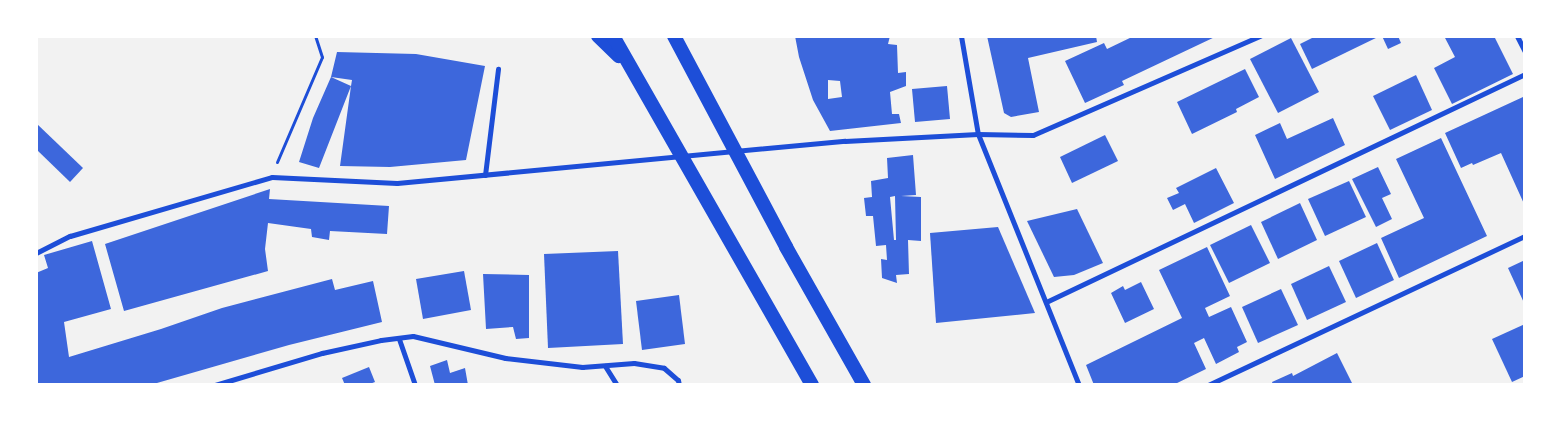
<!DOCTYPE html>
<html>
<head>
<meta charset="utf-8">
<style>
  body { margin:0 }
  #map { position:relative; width:1561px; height:421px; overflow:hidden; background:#f2f2f2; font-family:Montserrat,sans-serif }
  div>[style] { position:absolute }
  .building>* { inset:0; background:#3d67dc }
  .path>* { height:3px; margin:-1.5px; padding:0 1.5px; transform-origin:1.5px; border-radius:1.5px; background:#1d4ed8 }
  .minor>* { height:5px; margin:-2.5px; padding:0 2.5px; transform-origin:2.5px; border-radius:2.5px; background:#1d4ed8 }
  .trunk>* { height:14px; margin:-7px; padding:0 7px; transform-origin:7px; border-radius:7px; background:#1d4ed8 }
  span { translate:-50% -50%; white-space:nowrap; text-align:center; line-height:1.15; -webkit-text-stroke:4px #fff; paint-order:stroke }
  .frame { position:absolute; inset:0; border:38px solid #fff; pointer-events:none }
</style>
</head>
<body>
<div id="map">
  <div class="building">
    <i style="clip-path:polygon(evenodd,795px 36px,890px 36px,888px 44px,897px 45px,898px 73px,906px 72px,906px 86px,890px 92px,892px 114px,899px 114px,901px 123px,830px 131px,813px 100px,799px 57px,795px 36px,828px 80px,840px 81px,842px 97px,828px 99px,828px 80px)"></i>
    <i style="clip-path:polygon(987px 36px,1096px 36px,1097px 42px,1028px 58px,1039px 112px,1011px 117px,1004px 113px)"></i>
    <i style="clip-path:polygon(1134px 36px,1217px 36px,1122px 81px,1124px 85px,1085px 103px,1065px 61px,1104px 43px,1107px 49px)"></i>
    <i style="clip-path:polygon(1316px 36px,1380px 36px,1312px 69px,1300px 44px)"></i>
    <i style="clip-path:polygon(1382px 36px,1398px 36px,1401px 43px,1388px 49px)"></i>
    <i style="clip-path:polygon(1444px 36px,1494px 36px,1513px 74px,1452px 104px,1434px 68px,1455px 57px)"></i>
    <i style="clip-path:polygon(1291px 38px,1319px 92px,1278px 113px,1250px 59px)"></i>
    <i style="clip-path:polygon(evenodd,337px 52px,416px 54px,485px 66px,466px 160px,390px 167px,340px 166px,351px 86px,319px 168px,299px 162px,313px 118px,331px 77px,337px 52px,331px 77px,352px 80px,351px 86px,331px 77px)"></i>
    <i style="clip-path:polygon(1245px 69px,1259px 97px,1236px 109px,1237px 112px,1192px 134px,1177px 102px)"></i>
    <i style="clip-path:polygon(1416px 75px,1432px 110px,1390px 130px,1373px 96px)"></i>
    <i style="clip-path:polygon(947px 86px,950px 119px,915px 122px,912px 89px)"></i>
    <i style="clip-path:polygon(1523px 97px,1525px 101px,1525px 206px,1501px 153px,1473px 165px,1472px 163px,1461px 168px,1445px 133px)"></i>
    <i style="clip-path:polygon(1333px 118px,1345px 145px,1275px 179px,1255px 135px,1280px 123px,1287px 139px)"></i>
    <i style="clip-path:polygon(36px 123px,83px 168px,70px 182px,36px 149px)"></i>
    <i style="clip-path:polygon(1105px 135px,1118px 161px,1072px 183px,1060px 157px)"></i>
    <i style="clip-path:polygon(1441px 138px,1487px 236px,1399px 278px,1381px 238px,1424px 218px,1396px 159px)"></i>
    <i style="clip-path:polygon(evenodd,913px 155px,916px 195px,901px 196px,921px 197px,921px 241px,908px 240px,909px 274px,896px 275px,897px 283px,882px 278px,881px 259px,887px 260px,886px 245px,876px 246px,873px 216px,866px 216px,864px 198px,872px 197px,871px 181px,888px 178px,887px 158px,913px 155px,895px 196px,896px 240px,894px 240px,890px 197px,895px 196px)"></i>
    <i style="clip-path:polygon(1378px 167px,1391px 194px,1382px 198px,1392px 219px,1376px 227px,1352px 179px)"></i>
    <i style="clip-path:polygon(1216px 168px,1234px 203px,1194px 223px,1185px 204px,1173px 210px,1167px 198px,1179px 193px,1176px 188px)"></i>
    <i style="clip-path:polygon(1349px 181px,1366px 217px,1325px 236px,1308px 199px)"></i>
    <i style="clip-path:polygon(270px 189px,269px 199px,389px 206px,387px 234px,330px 231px,329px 240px,312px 237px,311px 229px,268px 223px,265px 249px,268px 271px,124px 311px,105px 244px)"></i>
    <i style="clip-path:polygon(1300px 203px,1317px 240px,1278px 259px,1261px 222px)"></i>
    <i style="clip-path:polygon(1077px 209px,1103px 263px,1074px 275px,1054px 277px,1027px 221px)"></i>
    <i style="clip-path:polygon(1251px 225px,1270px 263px,1229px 283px,1210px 245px)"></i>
    <i style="clip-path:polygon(998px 227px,1035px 313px,936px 323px,930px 233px)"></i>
    <i style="clip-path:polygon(92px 241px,111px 309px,64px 322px,69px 357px,161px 329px,222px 308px,332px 279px,335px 290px,373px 281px,382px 322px,289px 345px,150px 385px,36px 385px,36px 273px,48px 268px,44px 255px)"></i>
    <i style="clip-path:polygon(1377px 243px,1394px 280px,1356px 298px,1339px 261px)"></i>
    <i style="clip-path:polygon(1207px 247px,1230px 296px,1205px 308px,1209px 317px,1231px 307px,1247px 342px,1237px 347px,1239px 352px,1216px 364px,1204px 338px,1194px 343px,1206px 369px,1173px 385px,1094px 385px,1086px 365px,1182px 318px,1159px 270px)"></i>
    <i style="clip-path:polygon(618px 251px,623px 344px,548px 348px,544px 254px)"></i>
    <i style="clip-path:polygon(1525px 260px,1525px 305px,1508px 268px)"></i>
    <i style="clip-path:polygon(1329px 266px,1346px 302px,1307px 320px,1291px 284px)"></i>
    <i style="clip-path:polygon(464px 271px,471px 310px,423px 319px,416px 279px)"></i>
    <i style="clip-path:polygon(483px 274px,529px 275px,529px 338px,516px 339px,513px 327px,486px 329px)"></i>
    <i style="clip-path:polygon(1141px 282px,1154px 309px,1125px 323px,1111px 293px,1123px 286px,1125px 290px)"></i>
    <i style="clip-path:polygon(1281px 289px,1298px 325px,1258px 343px,1242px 307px)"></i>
    <i style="clip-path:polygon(679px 295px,685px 344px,642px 350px,636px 301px)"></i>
    <i style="clip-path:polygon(1525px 324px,1525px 376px,1512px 382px,1492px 339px)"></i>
    <i style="clip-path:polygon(1337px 353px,1353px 385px,1273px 385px,1272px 382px,1292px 373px,1293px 376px)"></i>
    <i style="clip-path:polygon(447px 360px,450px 373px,465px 368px,468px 385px,435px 385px,430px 366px)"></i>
    <i style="clip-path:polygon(369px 367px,375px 382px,367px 385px,345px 385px,342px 378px)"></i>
  </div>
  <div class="path">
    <i style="left:277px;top:162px;width:114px;rotate:-66.8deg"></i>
    <i style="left:322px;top:57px;width:22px;rotate:-108deg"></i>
  </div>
  <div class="minor">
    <i style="left:961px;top:36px;width:99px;rotate:80.2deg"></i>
    <i style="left:978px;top:134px;width:271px;rotate:68.1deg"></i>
    <i style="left:1517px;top:36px;width:18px;rotate:63deg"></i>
    <i style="left:485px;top:175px;width:107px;rotate:-83deg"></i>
    <i style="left:36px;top:253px;width:38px;rotate:-27deg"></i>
    <i style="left:70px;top:236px;width:210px;rotate:-16.3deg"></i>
    <i style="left:272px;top:177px;width:125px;rotate:2.7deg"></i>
    <i style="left:397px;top:183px;width:450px;rotate:-5.4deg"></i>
    <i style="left:845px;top:141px;width:133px;rotate:-3deg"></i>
    <i style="left:978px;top:134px;width:55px;rotate:1deg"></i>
    <i style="left:1033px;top:135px;width:248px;rotate:-23.6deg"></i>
    <i style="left:1046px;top:302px;width:530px;rotate:-25.45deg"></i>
    <i style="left:399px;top:339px;width:49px;rotate:70.8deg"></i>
    <i style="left:605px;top:366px;width:22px;rotate:58deg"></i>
    <i style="left:215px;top:385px;width:112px;rotate:-16.7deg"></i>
    <i style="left:322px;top:353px;width:60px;rotate:-12.4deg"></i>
    <i style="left:381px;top:340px;width:32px;rotate:-7deg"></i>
    <i style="left:413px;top:336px;width:95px;rotate:13.4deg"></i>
    <i style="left:505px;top:358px;width:78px;rotate:6.7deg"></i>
    <i style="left:582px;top:367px;width:52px;rotate:-4.4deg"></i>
    <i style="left:634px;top:363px;width:30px;rotate:9deg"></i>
    <i style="left:664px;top:368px;width:18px;rotate:41deg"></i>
    <i style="left:678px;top:380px;width:5px;rotate:79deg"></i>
    <i style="left:1208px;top:385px;width:350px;rotate:-25.2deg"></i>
  </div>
  <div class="trunk">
    <i style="left:598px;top:36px;width:29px;rotate:44deg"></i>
    <i style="left:613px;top:36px;width:402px;rotate:60.3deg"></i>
    <i style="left:674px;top:36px;width:239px;rotate:62deg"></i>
    <i style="left:786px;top:247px;width:159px;rotate:60.5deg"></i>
  </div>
  <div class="frame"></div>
</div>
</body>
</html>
